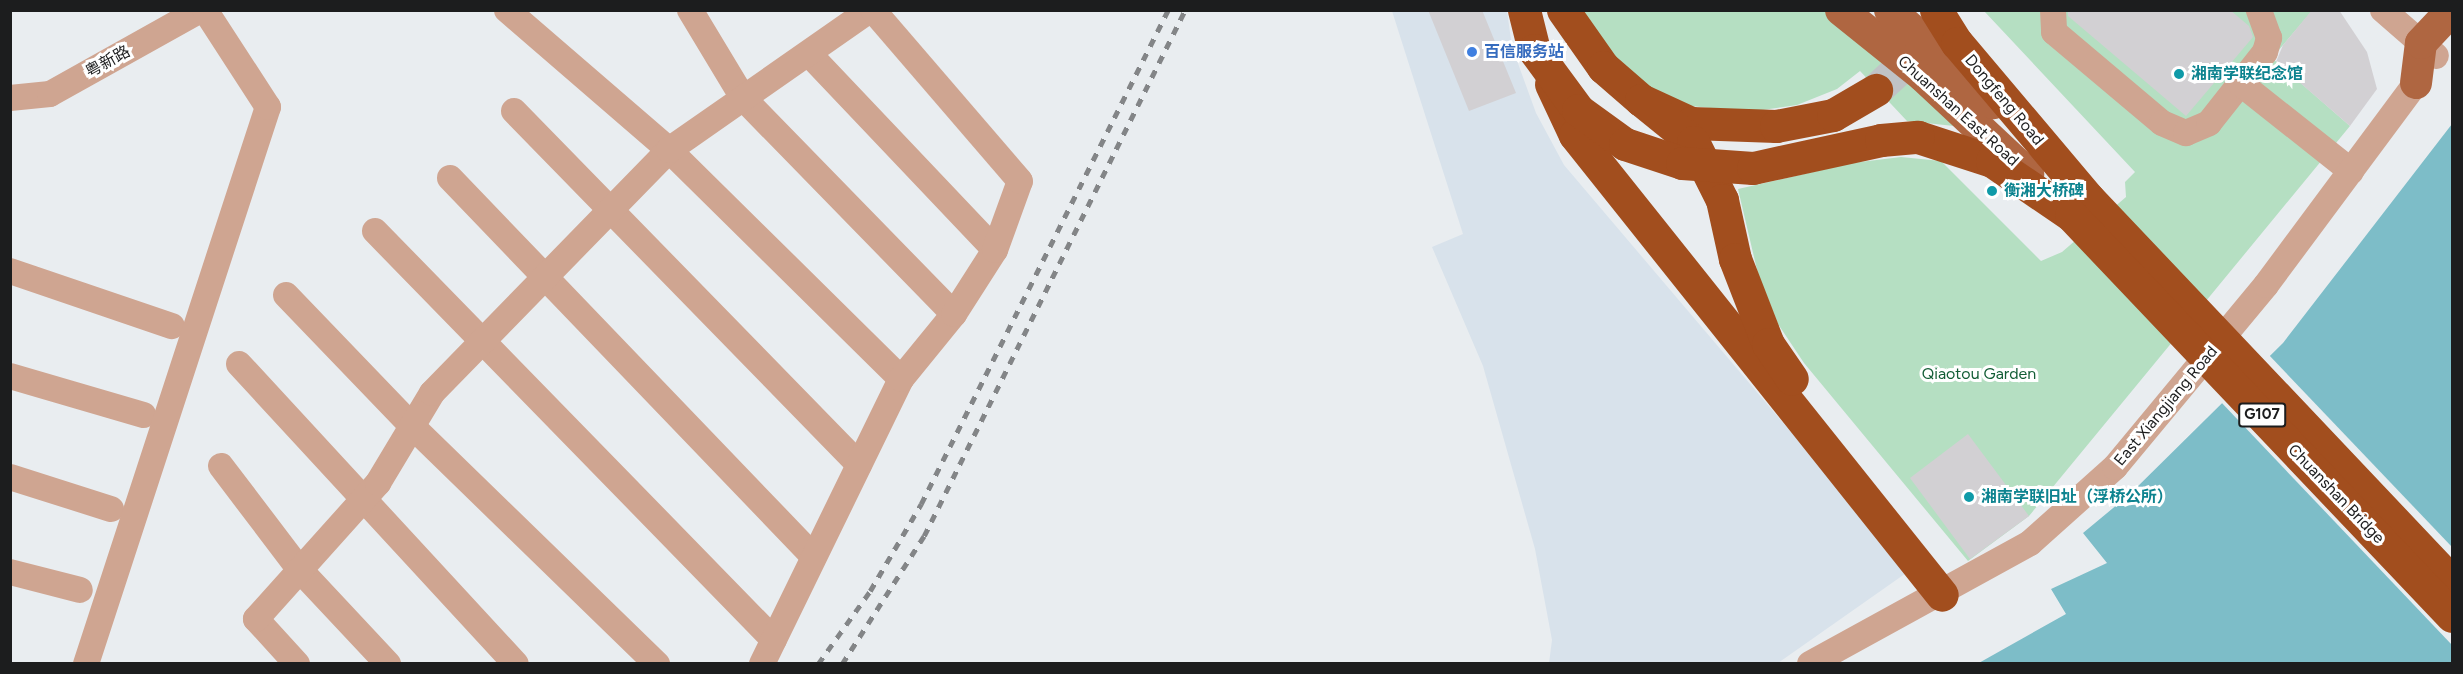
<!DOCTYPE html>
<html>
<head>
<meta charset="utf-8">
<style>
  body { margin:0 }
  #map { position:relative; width:2463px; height:674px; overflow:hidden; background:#e9edf0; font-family:Figtree,"Noto Sans SC",sans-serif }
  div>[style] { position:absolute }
  .built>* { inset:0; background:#d8e2eb }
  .green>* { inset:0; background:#b5dfc2 }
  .water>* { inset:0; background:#7dbdc8 }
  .pier>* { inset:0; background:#e9edf0 }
  .building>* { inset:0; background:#d2d0d3 }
  .highway-tunnel>* { height:33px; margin-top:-16.5px; transform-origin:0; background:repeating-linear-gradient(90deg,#c0c3c6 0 33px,transparent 0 49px) }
  .minor>* { height:26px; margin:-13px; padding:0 13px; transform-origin:13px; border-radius:13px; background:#cfa591 }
  .major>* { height:32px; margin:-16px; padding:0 16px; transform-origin:16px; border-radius:16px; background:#af6641 }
  .highway>* { height:33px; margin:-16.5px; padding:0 16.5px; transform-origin:16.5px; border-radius:16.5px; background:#a24e1e }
  .rail>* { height:4.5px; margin-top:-2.25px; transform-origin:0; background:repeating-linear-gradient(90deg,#838587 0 8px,transparent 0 16px) }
  .highway-bridge>* { height:33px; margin:-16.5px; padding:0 16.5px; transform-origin:16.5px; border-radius:16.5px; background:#a24e1e }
  .dots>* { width:16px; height:16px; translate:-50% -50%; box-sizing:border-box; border:3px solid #fff; border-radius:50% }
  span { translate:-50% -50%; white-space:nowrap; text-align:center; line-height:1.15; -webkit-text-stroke:6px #fff; paint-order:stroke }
  .shield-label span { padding:2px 4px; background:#fff; border:2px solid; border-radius:4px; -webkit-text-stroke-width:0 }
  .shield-label { font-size:15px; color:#1c1d1e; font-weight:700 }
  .shop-label { font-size:16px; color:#366cbe; font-weight:700 }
  .left { translate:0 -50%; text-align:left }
  .street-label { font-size:16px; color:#1c1d1e }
  .culture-label { font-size:16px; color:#0d838f; font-weight:700 }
  .park-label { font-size:16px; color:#135e36 }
  .frame { position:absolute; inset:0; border:12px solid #1c1d1e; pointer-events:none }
</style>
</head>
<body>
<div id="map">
  <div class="built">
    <i style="clip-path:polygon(1392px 11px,1507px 11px,1512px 47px,1536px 113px,1564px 165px,1909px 571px,1778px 663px,1549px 663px,1552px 640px,1535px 549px,1483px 366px,1432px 247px,1463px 234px)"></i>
  </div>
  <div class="green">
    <i style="clip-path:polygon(1575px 11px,1825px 11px,1954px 119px,1954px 126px,1907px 121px,1860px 71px,1837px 89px,1797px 105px,1748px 112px,1691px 106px,1649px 87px,1607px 55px)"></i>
    <i style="clip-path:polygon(1984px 11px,2312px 11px,2272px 58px,2350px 126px,2029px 516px,1968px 561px,1804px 363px,1778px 324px,1758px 274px,1738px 189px,1852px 163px,1901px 157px,1941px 161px,2041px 261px,2062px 252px,2126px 197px,2125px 182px,2135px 172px)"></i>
  </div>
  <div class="water">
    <i style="clip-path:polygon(2452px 124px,2452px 663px,1977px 664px,2066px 614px,2051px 589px,2107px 563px,2083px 533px,2130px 494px,2283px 343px)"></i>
  </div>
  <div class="pier">
    <i style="clip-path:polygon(2268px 354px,2452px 547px,2452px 645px,2220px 401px)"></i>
  </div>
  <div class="building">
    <i style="clip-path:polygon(1428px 10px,1482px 10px,1516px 93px,1469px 111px)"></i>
    <i style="clip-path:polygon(2068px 10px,2230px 10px,2249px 26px,2253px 37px,2186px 116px,2068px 16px)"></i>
    <i style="clip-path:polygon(2312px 10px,2339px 10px,2367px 52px,2377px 89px,2350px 126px,2276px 62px,2283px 45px)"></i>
    <i style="clip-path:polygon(1968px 434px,2029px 516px,1970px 559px,1910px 478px)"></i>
  </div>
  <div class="highway-tunnel">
    <i style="left:1876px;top:90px;width:69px;rotate:-42.7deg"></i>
  </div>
  <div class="minor">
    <i style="left:507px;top:10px;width:214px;rotate:40.8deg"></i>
    <i style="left:669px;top:150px;width:326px;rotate:44.6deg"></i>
    <i style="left:690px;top:10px;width:103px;rotate:58.9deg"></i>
    <i style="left:743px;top:98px;width:302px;rotate:45.7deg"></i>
    <i style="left:2053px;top:10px;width:22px;rotate:87deg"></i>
    <i style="left:2054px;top:32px;width:141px;rotate:40.1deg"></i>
    <i style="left:2162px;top:123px;width:26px;rotate:23deg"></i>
    <i style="left:2186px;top:133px;width:25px;rotate:-23deg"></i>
    <i style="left:2209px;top:123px;width:90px;rotate:-51.7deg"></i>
    <i style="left:2265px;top:52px;width:15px;rotate:-74deg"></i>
    <i style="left:2269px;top:38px;width:30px;rotate:-110deg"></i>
    <i style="left:2383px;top:10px;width:70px;rotate:41deg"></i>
    <i style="left:811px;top:56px;width:267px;rotate:46.5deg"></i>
    <i style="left:2240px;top:83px;width:142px;rotate:38.4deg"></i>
    <i style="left:10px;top:98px;width:40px;rotate:-5.7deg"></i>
    <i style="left:50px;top:94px;width:172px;rotate:-29.2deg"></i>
    <i style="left:514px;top:111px;width:494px;rotate:45.7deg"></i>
    <i style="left:450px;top:178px;width:525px;rotate:46.16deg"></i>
    <i style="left:375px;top:231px;width:571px;rotate:45.71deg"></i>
    <i style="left:10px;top:271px;width:171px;rotate:18.8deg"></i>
    <i style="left:286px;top:295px;width:182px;rotate:46.1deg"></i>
    <i style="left:412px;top:426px;width:342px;rotate:44.2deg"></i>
    <i style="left:239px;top:364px;width:408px;rotate:47.3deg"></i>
    <i style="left:10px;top:376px;width:139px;rotate:16.3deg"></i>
    <i style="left:221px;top:466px;width:131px;rotate:52.8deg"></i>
    <i style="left:300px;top:570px;width:129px;rotate:46.9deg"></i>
    <i style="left:10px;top:477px;width:106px;rotate:17.6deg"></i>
    <i style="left:10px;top:572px;width:72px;rotate:14.4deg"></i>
    <i style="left:86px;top:664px;width:586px;rotate:-71.91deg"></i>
    <i style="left:268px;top:107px;width:116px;rotate:-123deg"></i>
    <i style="left:297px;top:664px;width:61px;rotate:-132.3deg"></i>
    <i style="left:256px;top:619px;width:183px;rotate:-48.1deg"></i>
    <i style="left:378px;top:483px;width:105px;rotate:-59deg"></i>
    <i style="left:432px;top:393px;width:339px;rotate:-45.7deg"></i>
    <i style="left:669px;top:150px;width:245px;rotate:-34.9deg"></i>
    <i style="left:762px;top:664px;width:317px;rotate:-64deg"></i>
    <i style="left:901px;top:379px;width:84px;rotate:-50.8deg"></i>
    <i style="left:954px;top:314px;width:76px;rotate:-57.4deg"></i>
    <i style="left:995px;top:250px;width:73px;rotate:-70.1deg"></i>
    <i style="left:1020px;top:181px;width:225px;rotate:-130.7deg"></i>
    <i style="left:1810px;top:664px;width:251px;rotate:-28.8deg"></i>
    <i style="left:2030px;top:543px;width:114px;rotate:-41.8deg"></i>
    <i style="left:2115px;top:467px;width:236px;rotate:-50.3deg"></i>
    <i style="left:2266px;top:285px;width:252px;rotate:-53.4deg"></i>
  </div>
  <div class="major">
    <i style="left:1841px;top:10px;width:105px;rotate:38.8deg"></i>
    <i style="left:1923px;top:76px;width:144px;rotate:43deg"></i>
    <i style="left:1890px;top:10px;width:139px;rotate:42.1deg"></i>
    <i style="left:2416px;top:83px;width:40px;rotate:-82.9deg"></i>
    <i style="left:2421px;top:43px;width:45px;rotate:-46.8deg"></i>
  </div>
  <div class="highway">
    <i style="left:1563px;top:10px;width:70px;rotate:54.9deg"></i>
    <i style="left:1603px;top:67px;width:50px;rotate:41deg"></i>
    <i style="left:1641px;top:100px;width:55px;rotate:24.7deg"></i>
    <i style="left:1691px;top:123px;width:85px;rotate:2deg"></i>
    <i style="left:1776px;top:126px;width:58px;rotate:-10.9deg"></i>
    <i style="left:1833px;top:115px;width:50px;rotate:-30.2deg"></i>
    <i style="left:1936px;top:10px;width:39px;rotate:58deg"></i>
    <i style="left:1957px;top:43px;width:204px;rotate:49.8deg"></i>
    <i style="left:1551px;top:84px;width:56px;rotate:64.8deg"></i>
    <i style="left:1575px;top:135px;width:588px;rotate:51.42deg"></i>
    <i style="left:1641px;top:100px;width:67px;rotate:38.9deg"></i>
    <i style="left:1693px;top:142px;width:65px;rotate:63.4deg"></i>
    <i style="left:1722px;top:200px;width:60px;rotate:77.6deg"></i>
    <i style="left:1735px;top:259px;width:91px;rotate:68.8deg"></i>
    <i style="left:1768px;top:344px;width:42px;rotate:55.6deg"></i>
    <i style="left:1918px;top:137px;width:78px;rotate:18deg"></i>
    <i style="left:1992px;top:161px;width:96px;rotate:34.4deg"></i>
  </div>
  <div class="rail">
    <i style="left:818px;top:664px;width:90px;rotate:-54.5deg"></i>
    <i style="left:870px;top:591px;width:101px;rotate:-59.6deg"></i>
    <i style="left:921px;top:504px;width:552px;rotate:-63.43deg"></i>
    <i style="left:842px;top:664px;width:152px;rotate:-57.4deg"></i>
    <i style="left:924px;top:536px;width:587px;rotate:-63.61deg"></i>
  </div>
  <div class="highway-bridge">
    <i style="left:1524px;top:10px;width:41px;rotate:76deg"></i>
    <i style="left:1534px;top:50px;width:74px;rotate:53.7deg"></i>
    <i style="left:1578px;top:110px;width:58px;rotate:35.9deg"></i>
    <i style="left:1625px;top:144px;width:60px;rotate:18.4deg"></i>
    <i style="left:1682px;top:163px;width:71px;rotate:4deg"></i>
    <i style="left:1753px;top:168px;width:131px;rotate:-12.3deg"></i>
    <i style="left:1881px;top:140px;width:37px;rotate:-5deg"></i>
    <i style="left:2089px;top:199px;width:528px;rotate:46.54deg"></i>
    <i style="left:2071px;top:215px;width:553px;rotate:46.47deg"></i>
  </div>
  <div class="dots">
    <i style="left:1472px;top:52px;background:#3f7fe0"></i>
    <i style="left:2179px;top:74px;background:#0f9aa8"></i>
    <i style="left:1992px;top:191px;background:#0f9aa8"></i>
    <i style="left:1969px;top:497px;background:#0f9aa8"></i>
  </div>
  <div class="shield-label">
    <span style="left:2262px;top:415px">G107</span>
  </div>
  <div class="shop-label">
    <span class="left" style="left:1484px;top:52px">百信服务站</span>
  </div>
  <div class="street-label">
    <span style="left:108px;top:62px;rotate:-29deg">粤新路</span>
    <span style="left:2004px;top:100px;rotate:50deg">Dongfeng Road</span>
    <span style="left:1958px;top:111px;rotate:42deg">Chuanshan East Road</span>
    <span style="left:2166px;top:406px;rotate:-50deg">East Xiangjiang Road</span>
    <span style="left:2336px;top:494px;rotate:46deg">Chuanshan Bridge</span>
  </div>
  <div class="culture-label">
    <span class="left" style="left:2191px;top:74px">湘南学联纪念馆</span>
    <span class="left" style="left:2004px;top:191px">衡湘大桥碑</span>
    <span class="left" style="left:1981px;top:497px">湘南学联旧址（浮桥公所）</span>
  </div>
  <div class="park-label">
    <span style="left:1979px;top:374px">Qiaotou Garden</span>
  </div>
  <div class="frame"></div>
</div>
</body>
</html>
